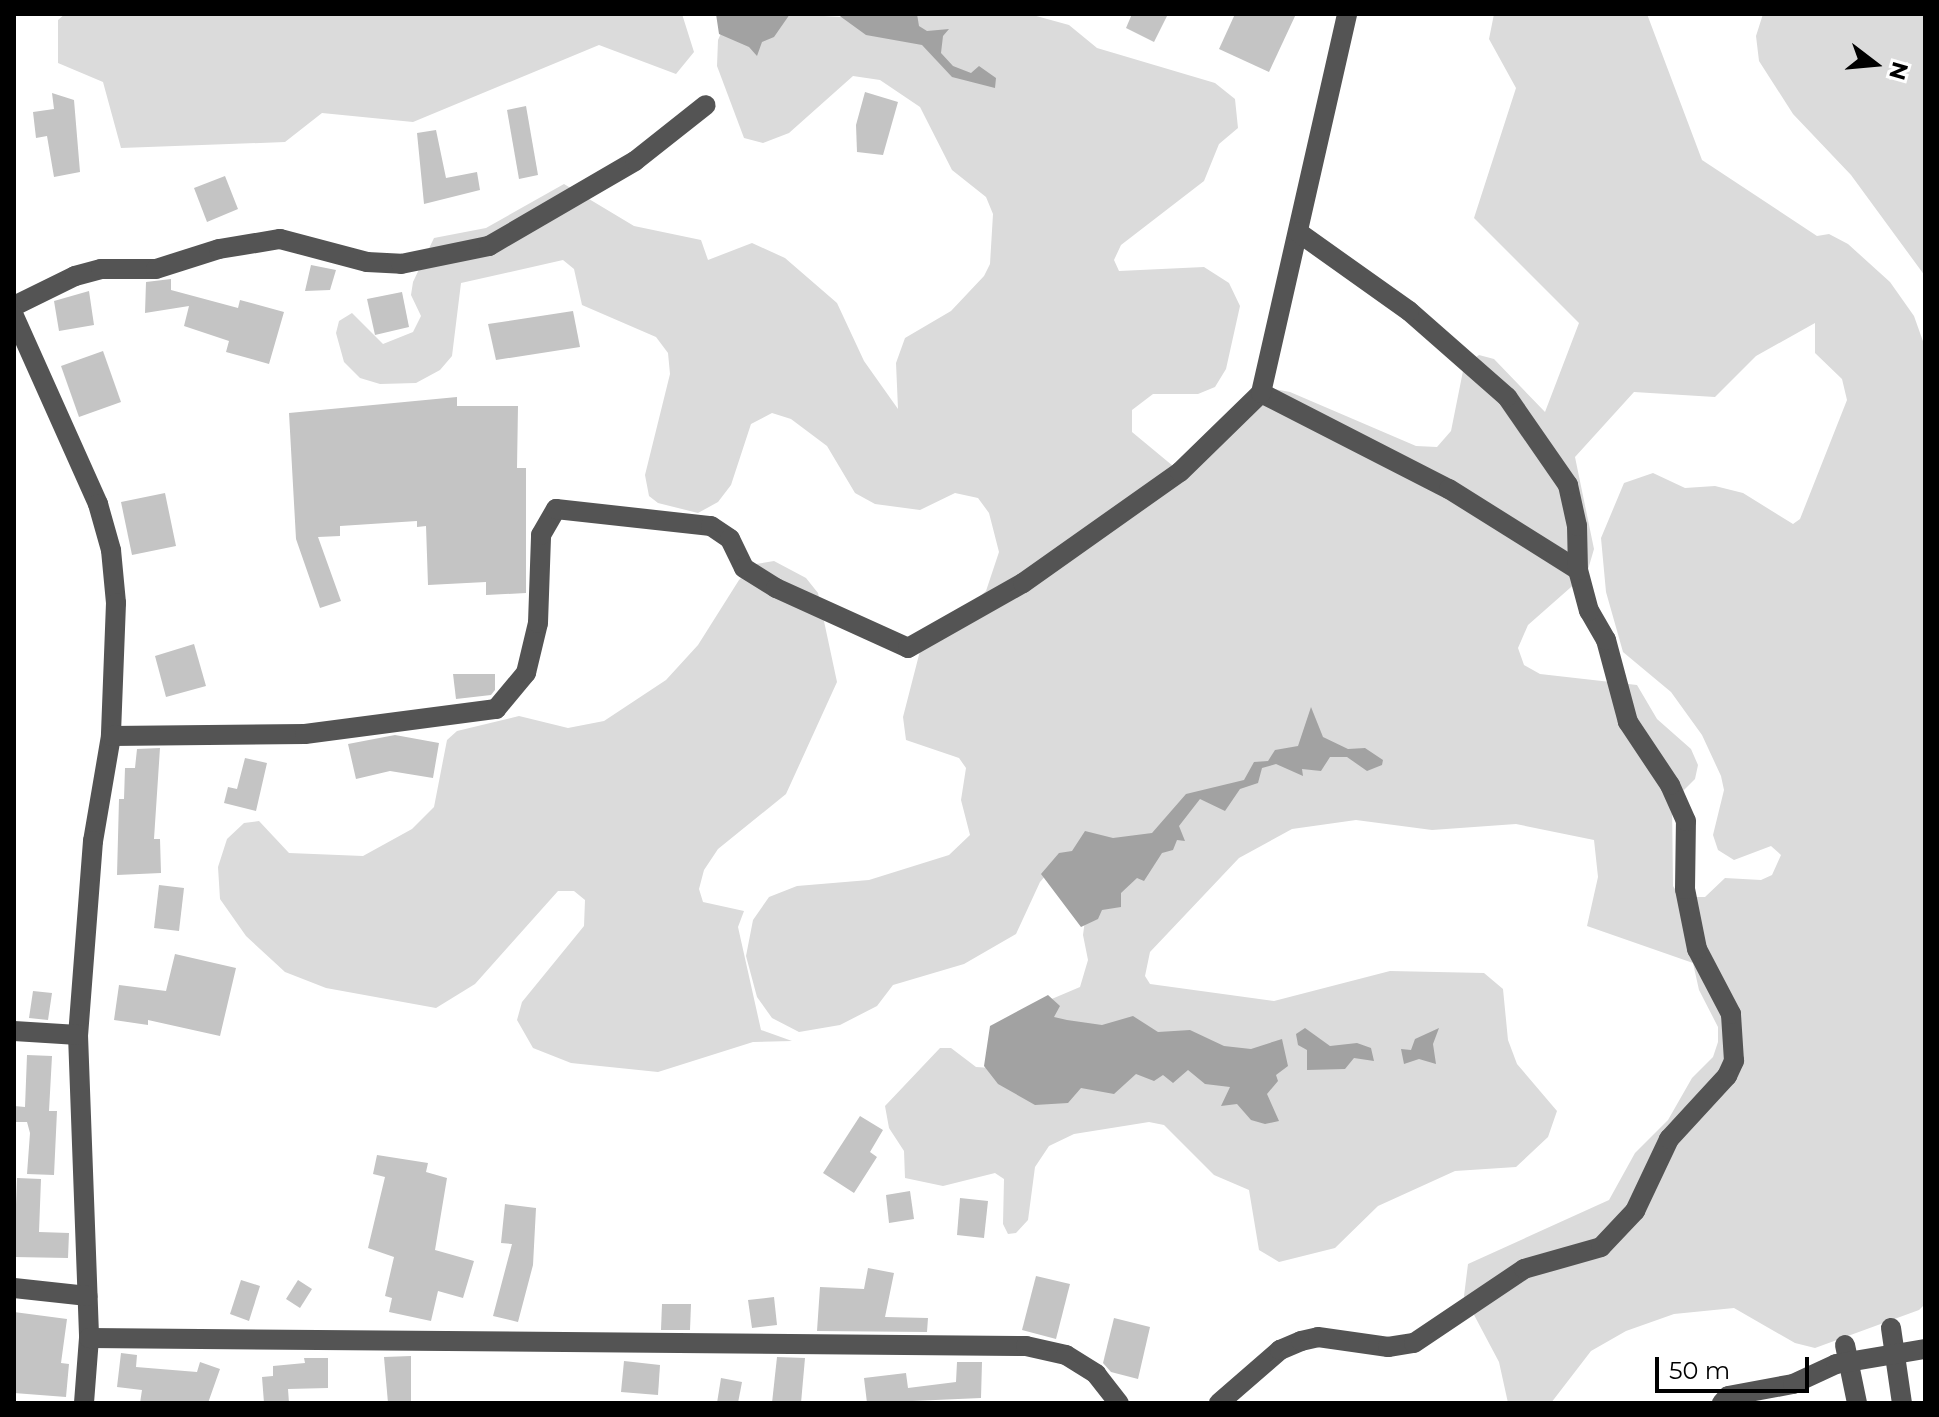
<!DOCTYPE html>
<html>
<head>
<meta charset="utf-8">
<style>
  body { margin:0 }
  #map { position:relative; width:1939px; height:1417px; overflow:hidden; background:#fff; font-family:Montserrat,sans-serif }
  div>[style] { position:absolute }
  .green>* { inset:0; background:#dbdbdb }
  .water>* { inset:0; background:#a2a2a2 }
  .building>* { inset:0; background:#c4c4c4 }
  .minor>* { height:20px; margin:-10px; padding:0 10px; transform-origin:10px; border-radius:10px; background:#545454 }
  span { translate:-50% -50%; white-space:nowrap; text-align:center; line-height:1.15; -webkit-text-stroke:7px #fff; paint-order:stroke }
  .frame { position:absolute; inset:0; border:16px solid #000; pointer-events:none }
  .north { position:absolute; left:1835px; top:24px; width:80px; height:80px; -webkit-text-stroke:6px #fff; paint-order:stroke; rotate:106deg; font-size:22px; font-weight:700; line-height:32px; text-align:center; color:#000 }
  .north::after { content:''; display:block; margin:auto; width:28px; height:36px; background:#000; clip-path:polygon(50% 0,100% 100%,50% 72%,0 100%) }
  .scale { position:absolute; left:1655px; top:1357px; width:154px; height:36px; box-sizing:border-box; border:4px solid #000; border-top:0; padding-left:10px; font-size:24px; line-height:28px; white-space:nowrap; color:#000; -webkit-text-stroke:6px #fff; paint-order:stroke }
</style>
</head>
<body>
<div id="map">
  <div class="green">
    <i style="clip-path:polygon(65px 14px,682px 14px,694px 52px,676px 74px,599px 45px,413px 122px,322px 113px,285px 142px,121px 148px,103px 82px,58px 63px,58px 20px)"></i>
    <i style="clip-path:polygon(evenodd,789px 14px,911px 21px,909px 14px,1029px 14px,1069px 25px,1097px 48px,1215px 83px,1235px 99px,1238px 128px,1219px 144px,1204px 181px,1121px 245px,1114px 260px,1119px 271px,1204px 267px,1229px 283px,1240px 306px,1226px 369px,1215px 387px,1198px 394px,1153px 394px,1132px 410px,1132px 432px,1173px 466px,1268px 388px,1290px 392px,1416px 446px,1437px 447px,1451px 431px,1464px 366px,1479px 355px,1494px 359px,1545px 412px,1579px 323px,1474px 218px,1516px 88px,1489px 39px,1494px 14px,1647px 14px,1702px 160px,1817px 236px,1829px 234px,1848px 244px,1890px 282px,1914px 316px,1925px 347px,1925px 1304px,1919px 1310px,1815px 1348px,1795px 1343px,1734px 1308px,1674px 1314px,1626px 1331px,1591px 1351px,1551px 1403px,1508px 1403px,1499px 1362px,1464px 1296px,1468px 1264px,1609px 1200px,1635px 1153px,1668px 1120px,1692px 1078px,1713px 1057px,1718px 1042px,1718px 1027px,1699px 990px,1693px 963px,1587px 926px,1598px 877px,1594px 840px,1516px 824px,1432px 830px,1356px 820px,1292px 829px,1239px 858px,1150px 952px,1145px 976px,1150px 984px,1274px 1001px,1390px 971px,1484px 973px,1503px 989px,1508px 1040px,1517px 1064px,1557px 1111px,1548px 1137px,1516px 1167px,1455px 1171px,1378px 1206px,1335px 1248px,1279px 1262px,1259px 1250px,1249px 1190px,1214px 1175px,1164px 1125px,1149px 1122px,1074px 1134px,1049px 1146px,1035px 1167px,1028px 1220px,1016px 1233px,1008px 1234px,1003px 1224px,1004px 1179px,995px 1173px,943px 1186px,905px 1178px,904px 1151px,889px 1128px,885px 1106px,940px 1048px,951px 1048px,976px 1067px,991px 1068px,1132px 1069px,1276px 1059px,1050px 1023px,1047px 1001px,1080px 987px,1088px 960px,1083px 935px,1086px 913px,1057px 863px,1040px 882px,1016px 934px,964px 964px,893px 985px,877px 1006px,840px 1025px,799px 1032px,772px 1018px,757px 997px,746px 956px,753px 920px,769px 897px,797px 886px,869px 880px,949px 855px,970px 835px,961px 800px,966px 768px,959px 758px,906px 740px,903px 717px,921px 647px,986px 591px,999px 552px,989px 513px,978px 498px,955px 493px,920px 510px,875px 504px,855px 493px,827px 446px,791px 419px,772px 413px,751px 424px,731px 485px,718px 502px,698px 513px,658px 503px,649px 496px,645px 475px,670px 374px,668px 353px,656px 337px,582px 305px,574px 269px,563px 260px,461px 283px,452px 356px,440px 370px,416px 383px,380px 384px,360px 378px,344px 362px,336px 333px,339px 321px,352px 313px,383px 344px,413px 332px,421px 316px,411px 295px,413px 282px,434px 238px,486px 228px,564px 184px,634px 226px,701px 240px,708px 260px,752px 243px,785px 258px,837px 303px,864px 361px,898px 409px,896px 363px,905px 338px,951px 311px,984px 276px,990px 264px,993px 214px,986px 197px,952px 170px,920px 107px,880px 80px,853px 76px,789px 133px,763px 143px,744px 138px,717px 66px,718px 40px,723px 29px,789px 14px,1815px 323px,1815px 353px,1842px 379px,1847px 400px,1800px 519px,1793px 524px,1743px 493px,1715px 486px,1685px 488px,1653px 473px,1624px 483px,1601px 538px,1606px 592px,1623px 652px,1671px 692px,1702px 735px,1721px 776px,1724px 790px,1713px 835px,1718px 850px,1734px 860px,1771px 846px,1781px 855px,1772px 875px,1761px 880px,1725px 878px,1705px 897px,1680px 897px,1673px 886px,1672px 802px,1695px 779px,1698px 765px,1691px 749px,1657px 719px,1637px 685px,1540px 674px,1524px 665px,1518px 648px,1528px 625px,1587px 573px,1594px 549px,1575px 457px,1634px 392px,1715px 397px,1756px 356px,1815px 323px)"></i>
    <i style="clip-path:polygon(1763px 14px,1925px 14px,1925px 276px,1851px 175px,1793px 114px,1759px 61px,1756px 36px)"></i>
    <i style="clip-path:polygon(774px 561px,806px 578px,818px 593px,837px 682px,786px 794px,718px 849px,704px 870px,699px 889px,703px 902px,744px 911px,738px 927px,761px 1030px,792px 1041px,753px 1042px,658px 1072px,571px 1063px,533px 1048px,517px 1020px,522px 1002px,584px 926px,585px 900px,574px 891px,558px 891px,475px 984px,436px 1008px,326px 988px,285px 972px,246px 936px,220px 899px,218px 867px,227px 839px,244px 823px,259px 821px,289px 853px,363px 856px,412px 829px,434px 807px,447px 740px,457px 731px,519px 716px,568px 728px,604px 721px,666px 680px,698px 645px,739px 580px,756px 564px)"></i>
  </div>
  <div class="water">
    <i style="clip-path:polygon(716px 14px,790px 14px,774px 37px,762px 42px,757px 56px,749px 47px,719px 34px)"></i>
    <i style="clip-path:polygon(837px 14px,917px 14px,919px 26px,927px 31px,949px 29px,943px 36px,941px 53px,953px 66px,971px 73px,979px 66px,996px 78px,995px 88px,952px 77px,922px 45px,866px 35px)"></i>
    <i style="clip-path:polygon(1311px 707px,1323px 737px,1348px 749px,1365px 748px,1383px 760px,1382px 765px,1367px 771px,1347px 757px,1330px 757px,1321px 771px,1302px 769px,1303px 776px,1276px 764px,1262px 768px,1258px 783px,1240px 789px,1225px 811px,1200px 799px,1179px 826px,1185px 841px,1177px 840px,1173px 850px,1162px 853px,1144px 881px,1137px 878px,1121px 893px,1121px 907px,1102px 910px,1098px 919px,1081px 927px,1041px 874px,1059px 853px,1072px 851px,1085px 831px,1113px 838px,1152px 833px,1186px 794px,1244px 780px,1254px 762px,1268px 761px,1275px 750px,1298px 746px)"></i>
    <i style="clip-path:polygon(1048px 995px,1060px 1006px,1054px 1017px,1067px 1020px,1102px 1025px,1133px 1016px,1158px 1032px,1190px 1030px,1224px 1046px,1251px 1049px,1282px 1039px,1288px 1066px,1276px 1075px,1278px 1081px,1267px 1094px,1279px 1121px,1265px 1124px,1251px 1120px,1237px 1104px,1221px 1106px,1230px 1087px,1205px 1084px,1188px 1070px,1173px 1083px,1163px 1075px,1154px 1081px,1136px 1074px,1114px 1094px,1081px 1088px,1068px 1103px,1035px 1105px,998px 1084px,984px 1066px,990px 1026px)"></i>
    <i style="clip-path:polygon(1305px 1028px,1330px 1046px,1357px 1043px,1371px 1048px,1374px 1061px,1354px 1058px,1345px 1069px,1307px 1070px,1307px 1050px,1298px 1045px,1296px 1034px)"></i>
    <i style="clip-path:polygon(1439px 1028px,1433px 1044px,1436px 1064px,1419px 1059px,1404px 1064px,1401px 1049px,1411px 1050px,1415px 1039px)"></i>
  </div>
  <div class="building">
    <i style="clip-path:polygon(1132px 14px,1168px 14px,1154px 42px,1126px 28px)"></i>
    <i style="clip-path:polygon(1235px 14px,1296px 14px,1269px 72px,1219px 49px)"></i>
    <i style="clip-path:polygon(865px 92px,898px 102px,883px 155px,857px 152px,856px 125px)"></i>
    <i style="clip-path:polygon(52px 93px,74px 100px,80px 172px,54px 177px,47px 136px,36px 138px,33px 112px,54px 109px)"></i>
    <i style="clip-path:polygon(526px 106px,538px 175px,519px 179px,507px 110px)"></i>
    <i style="clip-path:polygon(436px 130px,446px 178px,477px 172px,480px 190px,424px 204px,417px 133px)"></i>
    <i style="clip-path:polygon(225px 176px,238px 209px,207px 222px,194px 188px)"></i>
    <i style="clip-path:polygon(311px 265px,336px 270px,330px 290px,305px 291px)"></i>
    <i style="clip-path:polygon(171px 279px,171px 290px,238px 308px,240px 300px,284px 312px,269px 364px,226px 352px,229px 341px,184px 326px,189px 306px,145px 313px,146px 282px)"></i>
    <i style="clip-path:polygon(89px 291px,94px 325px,59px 331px,54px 301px)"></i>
    <i style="clip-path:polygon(402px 292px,409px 327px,375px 335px,367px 299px)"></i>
    <i style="clip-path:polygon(573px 311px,580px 347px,496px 360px,488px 324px)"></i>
    <i style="clip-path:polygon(103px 351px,121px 402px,79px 417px,61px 366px)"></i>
    <i style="clip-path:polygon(457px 397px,457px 406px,518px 406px,517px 468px,526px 468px,526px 593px,486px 595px,486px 582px,428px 585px,426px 526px,417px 527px,417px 521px,340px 526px,340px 536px,318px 537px,341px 601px,320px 608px,296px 539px,289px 413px)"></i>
    <i style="clip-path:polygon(165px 493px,176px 546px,132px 555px,121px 502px)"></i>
    <i style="clip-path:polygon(194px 644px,206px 686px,166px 697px,155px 656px)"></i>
    <i style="clip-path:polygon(453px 674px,495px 674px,495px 690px,491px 695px,456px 699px)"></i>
    <i style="clip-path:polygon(395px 735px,439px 743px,433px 778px,390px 771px,356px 779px,348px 744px)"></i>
    <i style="clip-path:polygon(160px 748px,154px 839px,160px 839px,161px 873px,117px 875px,119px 799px,124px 799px,125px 768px,135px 768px,137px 749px)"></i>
    <i style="clip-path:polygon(245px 758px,267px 763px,256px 811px,224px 803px,228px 787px,237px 789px)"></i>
    <i style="clip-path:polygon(159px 885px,184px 888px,179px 931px,154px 928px)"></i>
    <i style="clip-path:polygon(175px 954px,236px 968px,220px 1036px,148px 1020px,148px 1025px,114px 1020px,119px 985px,166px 991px)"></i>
    <i style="clip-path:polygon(33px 991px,52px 993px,48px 1020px,29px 1018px)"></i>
    <i style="clip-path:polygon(27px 1055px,52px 1056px,49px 1111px,57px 1111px,54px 1175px,27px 1174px,30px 1133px,27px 1122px,14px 1122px,14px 1106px,25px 1107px)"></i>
    <i style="clip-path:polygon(860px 1116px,883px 1130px,870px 1152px,877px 1157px,854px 1193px,823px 1173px)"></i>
    <i style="clip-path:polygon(377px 1155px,428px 1163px,426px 1172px,447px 1178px,435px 1250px,474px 1261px,463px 1298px,438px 1291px,431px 1321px,389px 1312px,392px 1298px,385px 1296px,394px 1257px,368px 1248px,385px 1177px,373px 1174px)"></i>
    <i style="clip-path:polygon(17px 1178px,41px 1179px,39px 1232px,69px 1233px,68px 1258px,14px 1257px)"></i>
    <i style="clip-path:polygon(910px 1191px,914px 1219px,889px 1223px,886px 1195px)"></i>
    <i style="clip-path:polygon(960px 1198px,988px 1201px,984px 1238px,957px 1235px)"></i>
    <i style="clip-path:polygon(505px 1204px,536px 1208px,533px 1265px,518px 1322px,493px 1316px,512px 1244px,501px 1243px)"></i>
    <i style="clip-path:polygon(868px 1268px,894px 1273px,885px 1317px,928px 1318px,927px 1332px,817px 1331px,820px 1287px,864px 1289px)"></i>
    <i style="clip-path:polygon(1036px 1276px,1070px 1284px,1056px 1339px,1022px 1330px)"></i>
    <i style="clip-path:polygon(241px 1280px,260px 1286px,249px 1321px,230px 1314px)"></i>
    <i style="clip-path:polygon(298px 1280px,312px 1289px,300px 1308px,286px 1299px)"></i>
    <i style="clip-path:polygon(774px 1297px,777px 1325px,752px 1328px,748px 1300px)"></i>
    <i style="clip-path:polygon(662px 1304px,691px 1304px,690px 1330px,661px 1330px)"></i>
    <i style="clip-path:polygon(14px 1312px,67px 1319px,61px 1363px,69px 1364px,66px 1397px,14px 1393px)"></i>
    <i style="clip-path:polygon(1114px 1318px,1150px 1327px,1138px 1379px,1111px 1372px,1103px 1363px)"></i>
    <i style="clip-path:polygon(121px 1353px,137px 1355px,136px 1367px,197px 1372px,200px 1362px,220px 1369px,208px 1403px,140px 1403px,142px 1390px,117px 1387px)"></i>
    <i style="clip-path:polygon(411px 1356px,411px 1403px,388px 1403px,384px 1357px)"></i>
    <i style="clip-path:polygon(777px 1357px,805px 1358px,801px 1403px,772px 1403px)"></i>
    <i style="clip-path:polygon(304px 1358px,328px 1358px,328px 1388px,288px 1389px,289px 1403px,264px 1403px,262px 1377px,273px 1376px,273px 1366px,305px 1363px)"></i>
    <i style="clip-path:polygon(624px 1361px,660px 1365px,658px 1395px,621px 1392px)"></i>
    <i style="clip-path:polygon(957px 1362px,982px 1362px,981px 1398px,867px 1403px,864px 1378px,906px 1373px,908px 1388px,956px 1382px)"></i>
    <i style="clip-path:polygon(721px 1378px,742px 1382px,738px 1403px,717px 1403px)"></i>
  </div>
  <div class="minor">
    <i style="left:14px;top:306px;width:68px;rotate:-26.2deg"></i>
    <i style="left:75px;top:276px;width:27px;rotate:-15deg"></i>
    <i style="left:101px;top:269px;width:55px"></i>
    <i style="left:156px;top:269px;width:66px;rotate:-17.6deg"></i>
    <i style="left:219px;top:249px;width:62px;rotate:-9.3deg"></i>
    <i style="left:280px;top:239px;width:90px;rotate:14.8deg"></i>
    <i style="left:367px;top:262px;width:34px;rotate:3deg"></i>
    <i style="left:401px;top:264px;width:90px;rotate:-11.6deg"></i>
    <i style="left:489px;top:246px;width:169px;rotate:-30.2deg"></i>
    <i style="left:635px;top:161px;width:90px;rotate:-38.3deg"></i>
    <i style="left:14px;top:316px;width:206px;rotate:65.9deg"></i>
    <i style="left:98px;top:504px;width:48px;rotate:74.2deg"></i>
    <i style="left:111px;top:550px;width:53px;rotate:84.6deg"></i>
    <i style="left:116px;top:603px;width:133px;rotate:92.2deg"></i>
    <i style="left:111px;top:736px;width:107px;rotate:99.7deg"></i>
    <i style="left:93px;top:841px;width:195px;rotate:94.4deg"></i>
    <i style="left:78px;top:1035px;width:303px;rotate:87.9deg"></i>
    <i style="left:89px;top:1338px;width:65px;rotate:94.4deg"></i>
    <i style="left:1261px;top:393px;width:211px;rotate:27.1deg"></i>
    <i style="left:1449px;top:489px;width:152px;rotate:32.1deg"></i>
    <i style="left:111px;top:736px;width:194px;rotate:-0.6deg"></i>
    <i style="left:305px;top:734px;width:193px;rotate:-7.5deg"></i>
    <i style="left:496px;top:709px;width:47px;rotate:-50.2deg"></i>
    <i style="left:526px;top:673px;width:51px;rotate:-76.5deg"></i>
    <i style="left:538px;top:623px;width:88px;rotate:-88deg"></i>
    <i style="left:541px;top:535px;width:30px;rotate:-60deg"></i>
    <i style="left:556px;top:509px;width:156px;rotate:6.3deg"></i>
    <i style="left:711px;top:526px;width:23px;rotate:34deg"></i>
    <i style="left:730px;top:539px;width:32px;rotate:64deg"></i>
    <i style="left:744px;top:568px;width:38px;rotate:32deg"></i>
    <i style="left:776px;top:588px;width:145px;rotate:24.4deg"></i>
    <i style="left:908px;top:648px;width:132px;rotate:-29.5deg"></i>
    <i style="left:1023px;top:583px;width:192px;rotate:-35.3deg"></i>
    <i style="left:1180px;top:472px;width:113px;rotate:-44.3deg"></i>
    <i style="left:1261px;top:393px;width:389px;rotate:-77.2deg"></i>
    <i style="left:14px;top:1031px;width:64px;rotate:3.6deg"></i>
    <i style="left:14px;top:1288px;width:74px;rotate:6.2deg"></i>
    <i style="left:1891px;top:1328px;width:76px;rotate:81.7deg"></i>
    <i style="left:89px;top:1338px;width:937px;rotate:0.49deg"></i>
    <i style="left:1026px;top:1346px;width:41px;rotate:12.7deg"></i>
    <i style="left:1066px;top:1355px;width:36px;rotate:32deg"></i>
    <i style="left:1096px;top:1374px;width:37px;rotate:52deg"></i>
    <i style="left:1845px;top:1345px;width:59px;rotate:78.3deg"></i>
    <i style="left:1219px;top:1403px;width:81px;rotate:-41deg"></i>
    <i style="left:1280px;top:1350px;width:23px;rotate:-23deg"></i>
    <i style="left:1301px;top:1341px;width:17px;rotate:-13deg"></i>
    <i style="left:1318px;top:1337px;width:71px;rotate:8.1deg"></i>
    <i style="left:1388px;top:1347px;width:26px;rotate:-9deg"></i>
    <i style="left:1414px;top:1343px;width:133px;rotate:-33.9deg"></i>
    <i style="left:1524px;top:1269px;width:80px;rotate:-15.9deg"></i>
    <i style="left:1601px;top:1247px;width:50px;rotate:-46.6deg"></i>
    <i style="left:1635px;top:1211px;width:80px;rotate:-64.7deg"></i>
    <i style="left:1669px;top:1139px;width:86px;rotate:-47.4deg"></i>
    <i style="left:1727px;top:1076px;width:17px;rotate:-65deg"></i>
    <i style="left:1734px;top:1061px;width:47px;rotate:-93.7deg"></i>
    <i style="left:1731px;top:1014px;width:73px;rotate:-117.6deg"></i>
    <i style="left:1697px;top:949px;width:61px;rotate:-101.3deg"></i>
    <i style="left:1685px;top:889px;width:68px;rotate:-89.2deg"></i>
    <i style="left:1686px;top:821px;width:39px;rotate:-114deg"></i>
    <i style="left:1670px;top:785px;width:76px;rotate:-123.7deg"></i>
    <i style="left:1628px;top:722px;width:85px;rotate:-105deg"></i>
    <i style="left:1606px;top:640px;width:34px;rotate:-120deg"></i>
    <i style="left:1589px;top:611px;width:42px;rotate:-105deg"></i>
    <i style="left:1578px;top:570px;width:44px;rotate:-91.3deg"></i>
    <i style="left:1577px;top:526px;width:42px;rotate:-102.4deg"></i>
    <i style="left:1568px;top:485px;width:107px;rotate:-124.7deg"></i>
    <i style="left:1507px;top:397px;width:130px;rotate:-138.7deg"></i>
    <i style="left:1409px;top:311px;width:136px;rotate:-144.6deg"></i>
    <i style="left:1722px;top:1403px;width:9px;rotate:-49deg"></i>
    <i style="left:1728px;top:1396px;width:66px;rotate:-10.5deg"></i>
    <i style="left:1793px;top:1384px;width:47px;rotate:-24.9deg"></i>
    <i style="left:1836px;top:1364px;width:90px;rotate:-9.6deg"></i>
  </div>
  <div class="frame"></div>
  <div class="north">N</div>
  <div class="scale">50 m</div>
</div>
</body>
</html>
